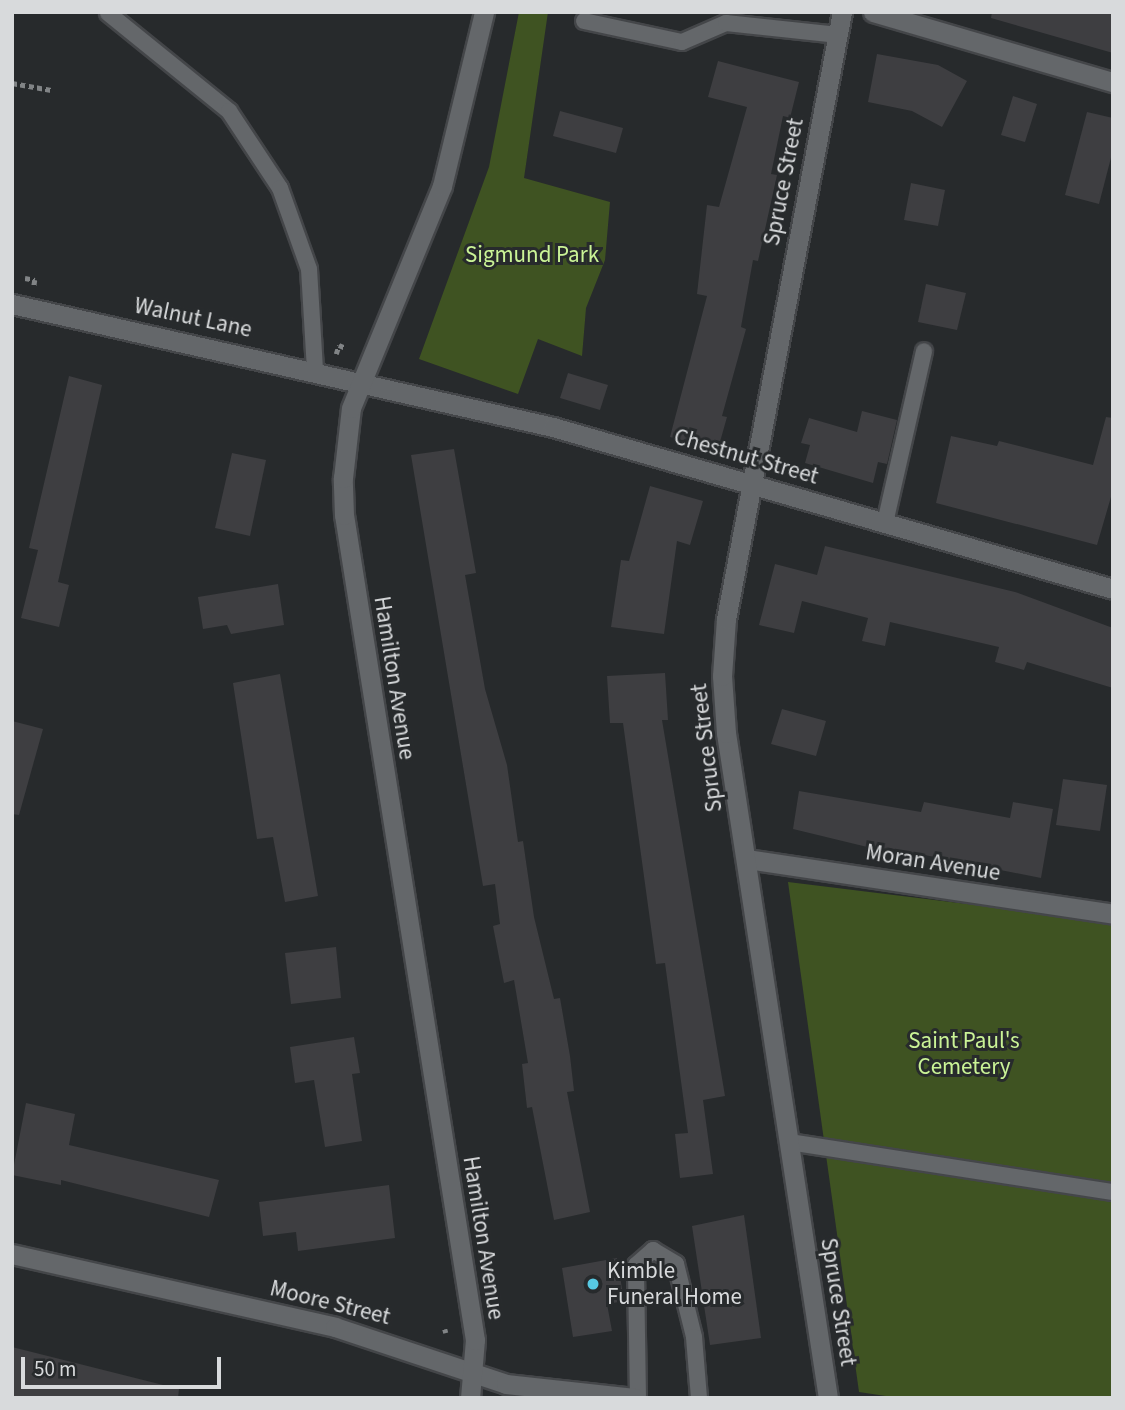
<!DOCTYPE html>
<html>
<head>
<meta charset="utf-8">
<style>
  body { margin:0 }
  #map { position:relative; width:1125px; height:1410px; overflow:hidden; background:#272a2c; font-family:"Source Sans 3",sans-serif }
  div>[style] { position:absolute }
  .green>* { inset:0; background:#3f5322 }
  .building>* { inset:0; background:#3e3e41 }
  .path>* { height:4.5px; margin-top:-2.25px; transform-origin:0; background:repeating-linear-gradient(90deg,#818486 0 5px,transparent 0 8.5px) }
  .roads { filter:drop-shadow(2px 0 #444649) drop-shadow(-2px 0 #444649) drop-shadow(0 2px #444649) drop-shadow(0 -2px #444649) }
  .service>* { height:16px; margin:-8px; padding:0 8px; transform-origin:8px; border-radius:8px; background:#64676a }
  .minor>* { height:19px; margin:-9.5px; padding:0 9.5px; transform-origin:9.5px; border-radius:9.5px; background:#64676a }
  .tertiary>* { height:19px; margin:-9.5px; padding:0 9.5px; transform-origin:9.5px; border-radius:9.5px; background:#64676a }
  .dots>* { width:19px; height:19px; translate:-50% -50%; box-sizing:border-box; border:4px solid #272a2c; border-radius:50% }
  span { translate:-50% -50%; white-space:nowrap; text-align:center; line-height:1.15; -webkit-text-stroke:6px #272a2c; paint-order:stroke }
  .street-label { font-size:23px; color:#d8dadc }
  .park-label { font-size:23px; color:#caf396 }
  .poi-label { font-size:23px; color:#d8dadc }
  .left { translate:0 -50%; text-align:left }
  .frame { position:absolute; inset:0; border:14px solid #d8dadc; pointer-events:none }
  .scale { position:absolute; left:21px; top:1357px; width:200px; height:32px; box-sizing:border-box; border:4px solid #d8dadc; border-top:0; padding-left:9px; font-size:21px; line-height:24px; white-space:nowrap; color:#d8dadc; -webkit-text-stroke:5px #272a2c; paint-order:stroke }
</style>
</head>
<body>
<div id="map">
  <div class="green">
    <i style="clip-path:polygon(519px 12px,548px 12px,524px 178px,610px 202px,605px 260px,586px 308px,582px 356px,538px 339px,518px 394px,419px 359px,489px 167px)"></i>
    <i style="clip-path:polygon(788px 882px,1113px 922px,1113px 1398px,899px 1398px,859px 1392px)"></i>
  </div>
  <div class="building">
    <i style="clip-path:polygon(992px 12px,1113px 12px,1113px 53px,991px 18px)"></i>
    <i style="clip-path:polygon(877px 54px,938px 65px,967px 81px,942px 127px,912px 111px,868px 102px)"></i>
    <i style="clip-path:polygon(718px 61px,799px 82px,790px 118px,783px 116px,771px 174px,777px 175px,758px 261px,753px 260px,741px 327px,746px 329px,722px 416px,727px 417px,718px 449px,670px 437px,707px 296px,697px 294px,707px 205px,719px 207px,747px 107px,708px 97px)"></i>
    <i style="clip-path:polygon(1013px 96px,1037px 104px,1025px 142px,1001px 135px)"></i>
    <i style="clip-path:polygon(560px 111px,623px 128px,616px 153px,553px 136px)"></i>
    <i style="clip-path:polygon(1087px 112px,1113px 118px,1113px 150px,1099px 204px,1065px 195px)"></i>
    <i style="clip-path:polygon(911px 183px,945px 190px,938px 226px,904px 220px)"></i>
    <i style="clip-path:polygon(926px 284px,966px 293px,957px 330px,918px 322px)"></i>
    <i style="clip-path:polygon(568px 373px,608px 385px,600px 410px,560px 398px)"></i>
    <i style="clip-path:polygon(69px 376px,102px 385px,58px 582px,69px 585px,59px 627px,21px 618px,38px 550px,29px 548px)"></i>
    <i style="clip-path:polygon(862px 411px,897px 420px,887px 464px,878px 462px,873px 483px,805px 463px,810px 445px,801px 443px,809px 418px,857px 432px)"></i>
    <i style="clip-path:polygon(1106px 417px,1113px 418px,1113px 490px,1097px 545px,936px 503px,951px 436px,997px 446px,999px 441px,1093px 465px)"></i>
    <i style="clip-path:polygon(454px 449px,476px 573px,465px 575px,485px 689px,507px 765px,518px 842px,523px 841px,534px 917px,554px 999px,560px 998px,570px 1056px,574px 1091px,567px 1092px,590px 1212px,554px 1220px,532px 1107px,527px 1108px,522px 1064px,528px 1063px,514px 980px,504px 983px,493px 926px,500px 924px,495px 884px,483px 886px,411px 455px)"></i>
    <i style="clip-path:polygon(232px 453px,266px 460px,250px 536px,215px 528px)"></i>
    <i style="clip-path:polygon(650px 486px,703px 501px,690px 545px,677px 541px,664px 634px,611px 627px,621px 560px,629px 561px)"></i>
    <i style="clip-path:polygon(825px 546px,1015px 592px,1113px 628px,1113px 688px,1027px 662px,1024px 670px,995px 662px,999px 647px,890px 622px,885px 646px,862px 641px,868px 618px,802px 601px,794px 633px,759px 625px,775px 564px,817px 575px)"></i>
    <i style="clip-path:polygon(278px 584px,284px 625px,231px 634px,227px 625px,203px 629px,198px 597px)"></i>
    <i style="clip-path:polygon(665px 673px,668px 720px,662px 720px,725px 1096px,703px 1100px,713px 1174px,680px 1178px,675px 1134px,688px 1133px,665px 963px,656px 964px,623px 723px,610px 723px,607px 676px)"></i>
    <i style="clip-path:polygon(280px 674px,318px 896px,285px 902px,273px 837px,257px 839px,233px 683px)"></i>
    <i style="clip-path:polygon(782px 709px,826px 721px,816px 756px,771px 744px)"></i>
    <i style="clip-path:polygon(12px 721px,43px 729px,19px 815px,12px 814px)"></i>
    <i style="clip-path:polygon(1063px 779px,1107px 785px,1100px 831px,1056px 825px)"></i>
    <i style="clip-path:polygon(799px 791px,921px 812px,924px 802px,1010px 818px,1013px 802px,1053px 809px,1041px 878px,889px 848px,888px 852px,793px 829px)"></i>
    <i style="clip-path:polygon(336px 947px,341px 998px,291px 1004px,285px 953px)"></i>
    <i style="clip-path:polygon(354px 1037px,360px 1073px,352px 1074px,362px 1141px,325px 1147px,314px 1080px,295px 1083px,290px 1047px)"></i>
    <i style="clip-path:polygon(26px 1103px,75px 1114px,69px 1145px,219px 1180px,209px 1217px,61px 1180px,61px 1185px,12px 1175px)"></i>
    <i style="clip-path:polygon(389px 1185px,395px 1238px,298px 1251px,296px 1232px,263px 1236px,259px 1202px)"></i>
    <i style="clip-path:polygon(744px 1215px,761px 1338px,710px 1345px,692px 1226px)"></i>
    <i style="clip-path:polygon(617px 1258px,624px 1301px,607px 1304px,612px 1331px,573px 1337px,562px 1268px)"></i>
    <i style="clip-path:polygon(12px 1347px,179px 1389px,178px 1398px,12px 1396px)"></i>
  </div>
  <div class="path">
    <i style="left:12px;top:83px;width:40px;rotate:10deg"></i>
    <i style="left:25px;top:278px;width:10px;rotate:11deg"></i>
    <i style="left:35px;top:280px;width:6px;rotate:99deg"></i>
    <i style="left:336px;top:354px;width:9px;rotate:-72deg"></i>
    <i style="left:339px;top:345px;width:8px;rotate:23deg"></i>
    <i style="left:445px;top:1329px;width:4px;rotate:76deg"></i>
  </div>
  <div class="roads">
    <div class="service">
      <i style="left:108px;top:13px;width:156px;rotate:39deg"></i>
      <i style="left:229px;top:111px;width:92px;rotate:56.5deg"></i>
      <i style="left:280px;top:188px;width:86px;rotate:70.3deg"></i>
      <i style="left:309px;top:269px;width:100px;rotate:86.6deg"></i>
      <i style="left:584px;top:21px;width:100px;rotate:12.1deg"></i>
      <i style="left:682px;top:42px;width:48px;rotate:-23.4deg"></i>
      <i style="left:726px;top:23px;width:113px;rotate:6.1deg"></i>
      <i style="left:885px;top:523px;width:176px;rotate:-77.2deg"></i>
      <i style="left:789px;top:1142px;width:328px;rotate:8.8deg"></i>
      <i style="left:638px;top:1398px;width:133px;rotate:-90.9deg"></i>
      <i style="left:636px;top:1265px;width:23px;rotate:-41deg"></i>
      <i style="left:653px;top:1250px;width:27px;rotate:31deg"></i>
      <i style="left:676px;top:1264px;width:75px;rotate:76.1deg"></i>
      <i style="left:694px;top:1337px;width:61px;rotate:85.3deg"></i>
    </div>
    <div class="minor">
      <i style="left:873px;top:12px;width:250px;rotate:16.3deg"></i>
      <i style="left:12px;top:304px;width:555px;rotate:12.81deg"></i>
      <i style="left:553px;top:427px;width:583px;rotate:16.13deg"></i>
      <i style="left:747px;top:859px;width:370px;rotate:8.5deg"></i>
      <i style="left:12px;top:1254px;width:331px;rotate:12.7deg"></i>
      <i style="left:335px;top:1327px;width:180px;rotate:18.4deg"></i>
      <i style="left:506px;top:1384px;width:129px;rotate:6.2deg"></i>
      <i style="left:828px;top:1398px;width:673px;rotate:-98.72deg"></i>
      <i style="left:726px;top:733px;width:57px;rotate:-94deg"></i>
      <i style="left:722px;top:676px;width:57px;rotate:-86deg"></i>
      <i style="left:726px;top:619px;width:618px;rotate:-79.18deg"></i>
    </div>
    <div class="tertiary">
      <i style="left:470px;top:1398px;width:58px;rotate:-85.1deg"></i>
      <i style="left:475px;top:1340px;width:835px;rotate:-99.02deg"></i>
      <i style="left:344px;top:515px;width:37px;rotate:-92deg"></i>
      <i style="left:343px;top:478px;width:70px;rotate:-83.5deg"></i>
      <i style="left:351px;top:408px;width:240px;rotate:-67.7deg"></i>
      <i style="left:442px;top:186px;width:179px;rotate:-76.4deg"></i>
    </div>
  </div>
  <div class="dots">
    <i style="left:593px;top:1284px;background:#57c9e3"></i>
  </div>
  <div class="street-label">
    <span style="left:784px;top:182px;rotate:-79deg">Spruce Street</span>
    <span style="left:193px;top:318px;rotate:12deg">Walnut Lane</span>
    <span style="left:746px;top:457px;rotate:16deg">Chestnut Street</span>
    <span style="left:394px;top:678px;rotate:81deg">Hamilton Avenue</span>
    <span style="left:707px;top:748px;rotate:-97deg">Spruce Street</span>
    <span style="left:933px;top:863px;rotate:9deg">Moran Avenue</span>
    <span style="left:483px;top:1238px;rotate:81deg">Hamilton Avenue</span>
    <span style="left:838px;top:1302px;rotate:81deg">Spruce Street</span>
    <span style="left:330px;top:1303px;rotate:14deg">Moore Street</span>
  </div>
  <div class="park-label">
    <span style="left:532px;top:255px">Sigmund Park</span>
    <span style="left:964px;top:1054px">Saint Paul's<br>Cemetery</span>
  </div>
  <div class="poi-label">
    <span class="left" style="left:607px;top:1284px">Kimble<br>Funeral Home</span>
  </div>
  <div class="frame"></div>
  <div class="scale">50 m</div>
</div>
</body>
</html>
